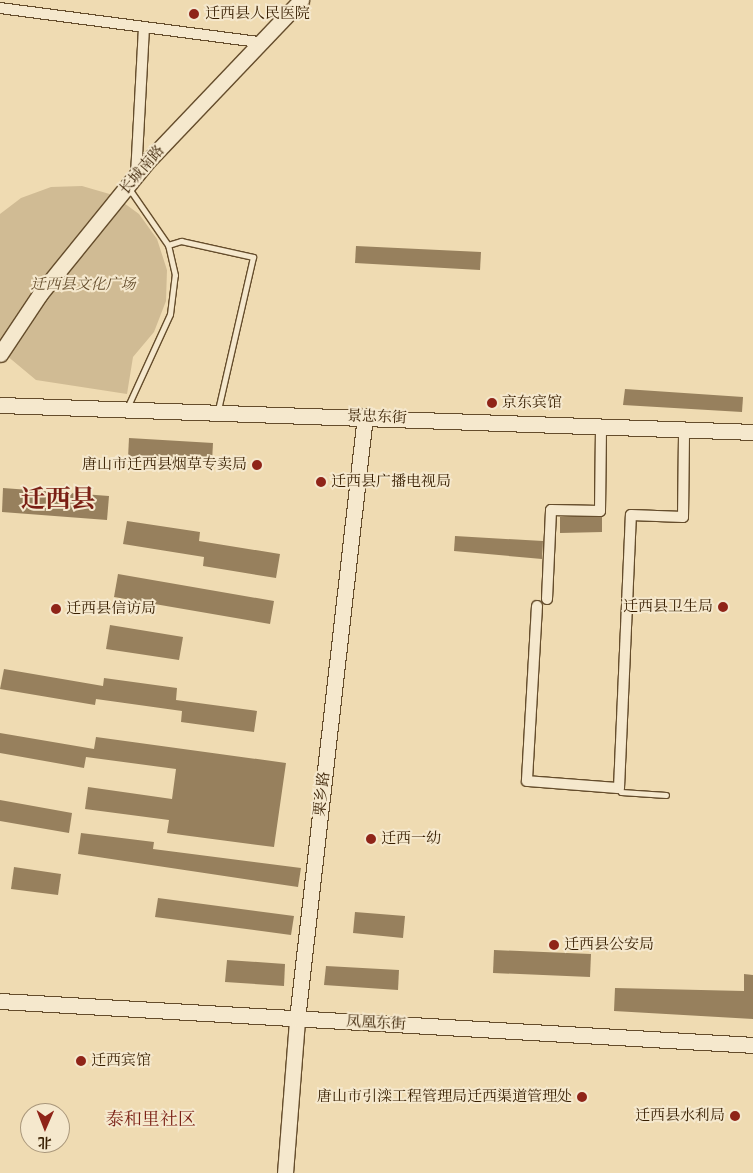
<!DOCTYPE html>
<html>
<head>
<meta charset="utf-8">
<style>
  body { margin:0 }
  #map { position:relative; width:753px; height:1173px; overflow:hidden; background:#efdbb2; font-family:Alegreya,"Noto Serif SC",serif }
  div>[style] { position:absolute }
  .green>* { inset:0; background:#d0bb94 }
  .building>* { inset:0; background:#97805d }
  .roads { filter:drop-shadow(1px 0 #654d2c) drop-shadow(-1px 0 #654d2c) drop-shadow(0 1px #654d2c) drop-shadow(0 -1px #654d2c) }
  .lane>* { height:5px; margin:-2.5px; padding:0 2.5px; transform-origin:2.5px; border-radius:2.5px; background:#f5e8cd }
  .street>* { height:10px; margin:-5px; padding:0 5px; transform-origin:5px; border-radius:5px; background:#f5e8cd }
  .secondary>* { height:15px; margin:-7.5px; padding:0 7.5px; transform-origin:7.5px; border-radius:7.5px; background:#f5e8cd }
  .dots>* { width:14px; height:14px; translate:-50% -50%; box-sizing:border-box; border:2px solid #f5e8cd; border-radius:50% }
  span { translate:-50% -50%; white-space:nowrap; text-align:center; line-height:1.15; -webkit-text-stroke:4px #f5e8cd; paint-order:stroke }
  .poi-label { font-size:15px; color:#371e00 }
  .left { translate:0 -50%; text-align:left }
  .right { translate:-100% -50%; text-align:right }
  .street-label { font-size:15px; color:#371e00 }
  .park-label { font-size:15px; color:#654d2c; font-style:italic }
  .quarter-label { font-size:18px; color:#7a1f14 }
  .town-label { font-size:25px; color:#7a1f14; font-weight:700 }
  .north { position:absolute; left:20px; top:1103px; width:50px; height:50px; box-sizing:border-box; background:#f5e8cd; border:1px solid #a9977b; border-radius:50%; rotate:181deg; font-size:14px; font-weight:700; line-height:20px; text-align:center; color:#371e00 }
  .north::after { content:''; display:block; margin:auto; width:18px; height:22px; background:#8f2418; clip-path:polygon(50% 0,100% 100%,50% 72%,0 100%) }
</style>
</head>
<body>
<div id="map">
  <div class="green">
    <i style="clip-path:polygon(82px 186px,113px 195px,139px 214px,157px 239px,167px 270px,166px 301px,154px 332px,133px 357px,127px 394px,36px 380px,0 350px,0 214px,21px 198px,51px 187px)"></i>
  </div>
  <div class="building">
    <i style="clip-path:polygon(356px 246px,481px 252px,480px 270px,355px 263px)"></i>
    <i style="clip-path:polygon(625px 389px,743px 397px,742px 412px,623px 405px)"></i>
    <i style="clip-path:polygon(129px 438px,213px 443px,212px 462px,128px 458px)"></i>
    <i style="clip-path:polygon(3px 488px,109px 496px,107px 520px,2px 512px)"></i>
    <i style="clip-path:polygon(560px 517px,602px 517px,602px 532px,560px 533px)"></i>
    <i style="clip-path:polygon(127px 521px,200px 532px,199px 541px,280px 554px,276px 578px,203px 566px,204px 557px,123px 544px)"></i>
    <i style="clip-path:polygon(455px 536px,543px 541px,542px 559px,454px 551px)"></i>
    <i style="clip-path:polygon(118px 574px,274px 601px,270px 624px,114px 597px)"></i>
    <i style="clip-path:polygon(110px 625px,183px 637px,179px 660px,106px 649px)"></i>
    <i style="clip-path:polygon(4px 669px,103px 686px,104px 678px,177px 688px,176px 700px,257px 711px,254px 732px,181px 722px,182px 711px,96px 699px,95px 705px,0 689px)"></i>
    <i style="clip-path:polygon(0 733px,94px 749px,96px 737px,286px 763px,274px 847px,167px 833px,169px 820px,85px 809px,88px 787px,172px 799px,176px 769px,86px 757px,84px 768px,0 753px)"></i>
    <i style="clip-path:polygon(0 800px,72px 813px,69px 833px,0 821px)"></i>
    <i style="clip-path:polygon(81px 833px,154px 842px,153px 849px,301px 868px,298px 887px,78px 854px)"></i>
    <i style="clip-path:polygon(14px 867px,61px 874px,58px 895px,11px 889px)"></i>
    <i style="clip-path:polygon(158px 898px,294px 916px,291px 935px,155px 917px)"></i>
    <i style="clip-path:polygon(355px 912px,405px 916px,403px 938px,353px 933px)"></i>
    <i style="clip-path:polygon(494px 950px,591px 954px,590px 977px,493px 973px)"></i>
    <i style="clip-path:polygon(227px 960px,285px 964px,284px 986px,225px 982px)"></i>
    <i style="clip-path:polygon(326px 966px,399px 970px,398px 990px,324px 985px)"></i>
    <i style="clip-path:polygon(744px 974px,753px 975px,753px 1019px,614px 1011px,615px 988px,744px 991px)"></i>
  </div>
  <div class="roads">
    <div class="lane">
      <i style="left:168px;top:245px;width:14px;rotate:-17deg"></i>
      <i style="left:181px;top:241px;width:74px;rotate:12.5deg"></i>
      <i style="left:253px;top:257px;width:157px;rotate:102.9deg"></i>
      <i style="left:127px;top:408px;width:103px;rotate:-65.4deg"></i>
      <i style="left:170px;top:314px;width:39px;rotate:-83deg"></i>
      <i style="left:175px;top:275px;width:31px;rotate:-103deg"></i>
      <i style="left:168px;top:245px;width:70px;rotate:-124.6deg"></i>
      <i style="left:619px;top:788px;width:4px;rotate:63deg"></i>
      <i style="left:621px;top:792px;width:45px;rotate:3.8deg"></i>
    </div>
    <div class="street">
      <i style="left:0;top:8px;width:259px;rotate:7.5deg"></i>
      <i style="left:136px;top:175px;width:148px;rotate:-86.9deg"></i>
      <i style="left:547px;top:599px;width:89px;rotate:-87.4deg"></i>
      <i style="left:551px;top:510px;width:49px;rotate:1.2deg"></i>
      <i style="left:600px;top:511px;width:85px;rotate:-89.3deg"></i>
      <i style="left:537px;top:606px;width:175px;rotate:93.3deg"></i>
      <i style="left:527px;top:781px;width:92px;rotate:4.4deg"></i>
      <i style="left:619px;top:788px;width:273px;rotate:-87.5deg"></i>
      <i style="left:631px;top:515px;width:52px;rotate:2.2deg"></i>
      <i style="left:683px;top:517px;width:87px;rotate:-89.3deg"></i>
    </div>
    <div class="secondary">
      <i style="left:0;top:354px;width:72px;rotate:-56.3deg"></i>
      <i style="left:40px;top:294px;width:169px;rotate:-51deg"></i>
      <i style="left:146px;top:163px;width:225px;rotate:-46.4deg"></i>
      <i style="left:0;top:405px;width:753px;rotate:2.05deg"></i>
      <i style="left:0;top:1001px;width:754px;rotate:3.34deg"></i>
      <i style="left:285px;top:1173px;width:154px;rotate:-85.5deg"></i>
      <i style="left:297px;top:1019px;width:607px;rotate:-83.57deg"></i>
    </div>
  </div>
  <div class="dots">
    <i style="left:194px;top:14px;background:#8f2418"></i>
    <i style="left:492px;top:403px;background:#8f2418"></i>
    <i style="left:257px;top:465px;background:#8f2418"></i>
    <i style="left:321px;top:482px;background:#8f2418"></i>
    <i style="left:723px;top:607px;background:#8f2418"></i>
    <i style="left:56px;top:609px;background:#8f2418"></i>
    <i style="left:371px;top:839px;background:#8f2418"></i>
    <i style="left:554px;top:945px;background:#8f2418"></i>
    <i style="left:81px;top:1061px;background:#8f2418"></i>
    <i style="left:582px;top:1097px;background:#8f2418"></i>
    <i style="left:735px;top:1116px;background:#8f2418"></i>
  </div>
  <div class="poi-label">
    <span class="left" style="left:205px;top:14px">迁西县人民医院</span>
    <span class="left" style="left:502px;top:403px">京东宾馆</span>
    <span class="right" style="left:247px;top:465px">唐山市迁西县烟草专卖局</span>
    <span class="left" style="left:331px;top:482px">迁西县广播电视局</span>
    <span class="right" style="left:713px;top:607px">迁西县卫生局</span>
    <span class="left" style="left:66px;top:609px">迁西县信访局</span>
    <span class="left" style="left:381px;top:839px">迁西一幼</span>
    <span class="left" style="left:564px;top:945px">迁西县公安局</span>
    <span class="left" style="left:91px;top:1061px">迁西宾馆</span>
    <span class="right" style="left:572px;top:1097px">唐山市引滦工程管理局迁西渠道管理处</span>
    <span class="right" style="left:725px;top:1116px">迁西县水利局</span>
  </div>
  <div class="street-label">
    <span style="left:142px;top:170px;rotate:-49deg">长城南路</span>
    <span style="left:377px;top:417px;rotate:2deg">景忠东街</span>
    <span style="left:322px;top:794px;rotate:-84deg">栗乡路</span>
    <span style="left:376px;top:1023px;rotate:3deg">凤凰东街</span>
  </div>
  <div class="park-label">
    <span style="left:83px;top:285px">迁西县文化广场</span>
  </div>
  <div class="quarter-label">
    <span style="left:151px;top:1119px">泰和里社区</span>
  </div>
  <div class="town-label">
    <span style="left:58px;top:499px">迁西县</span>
  </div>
  <div class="north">北</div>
</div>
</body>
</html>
